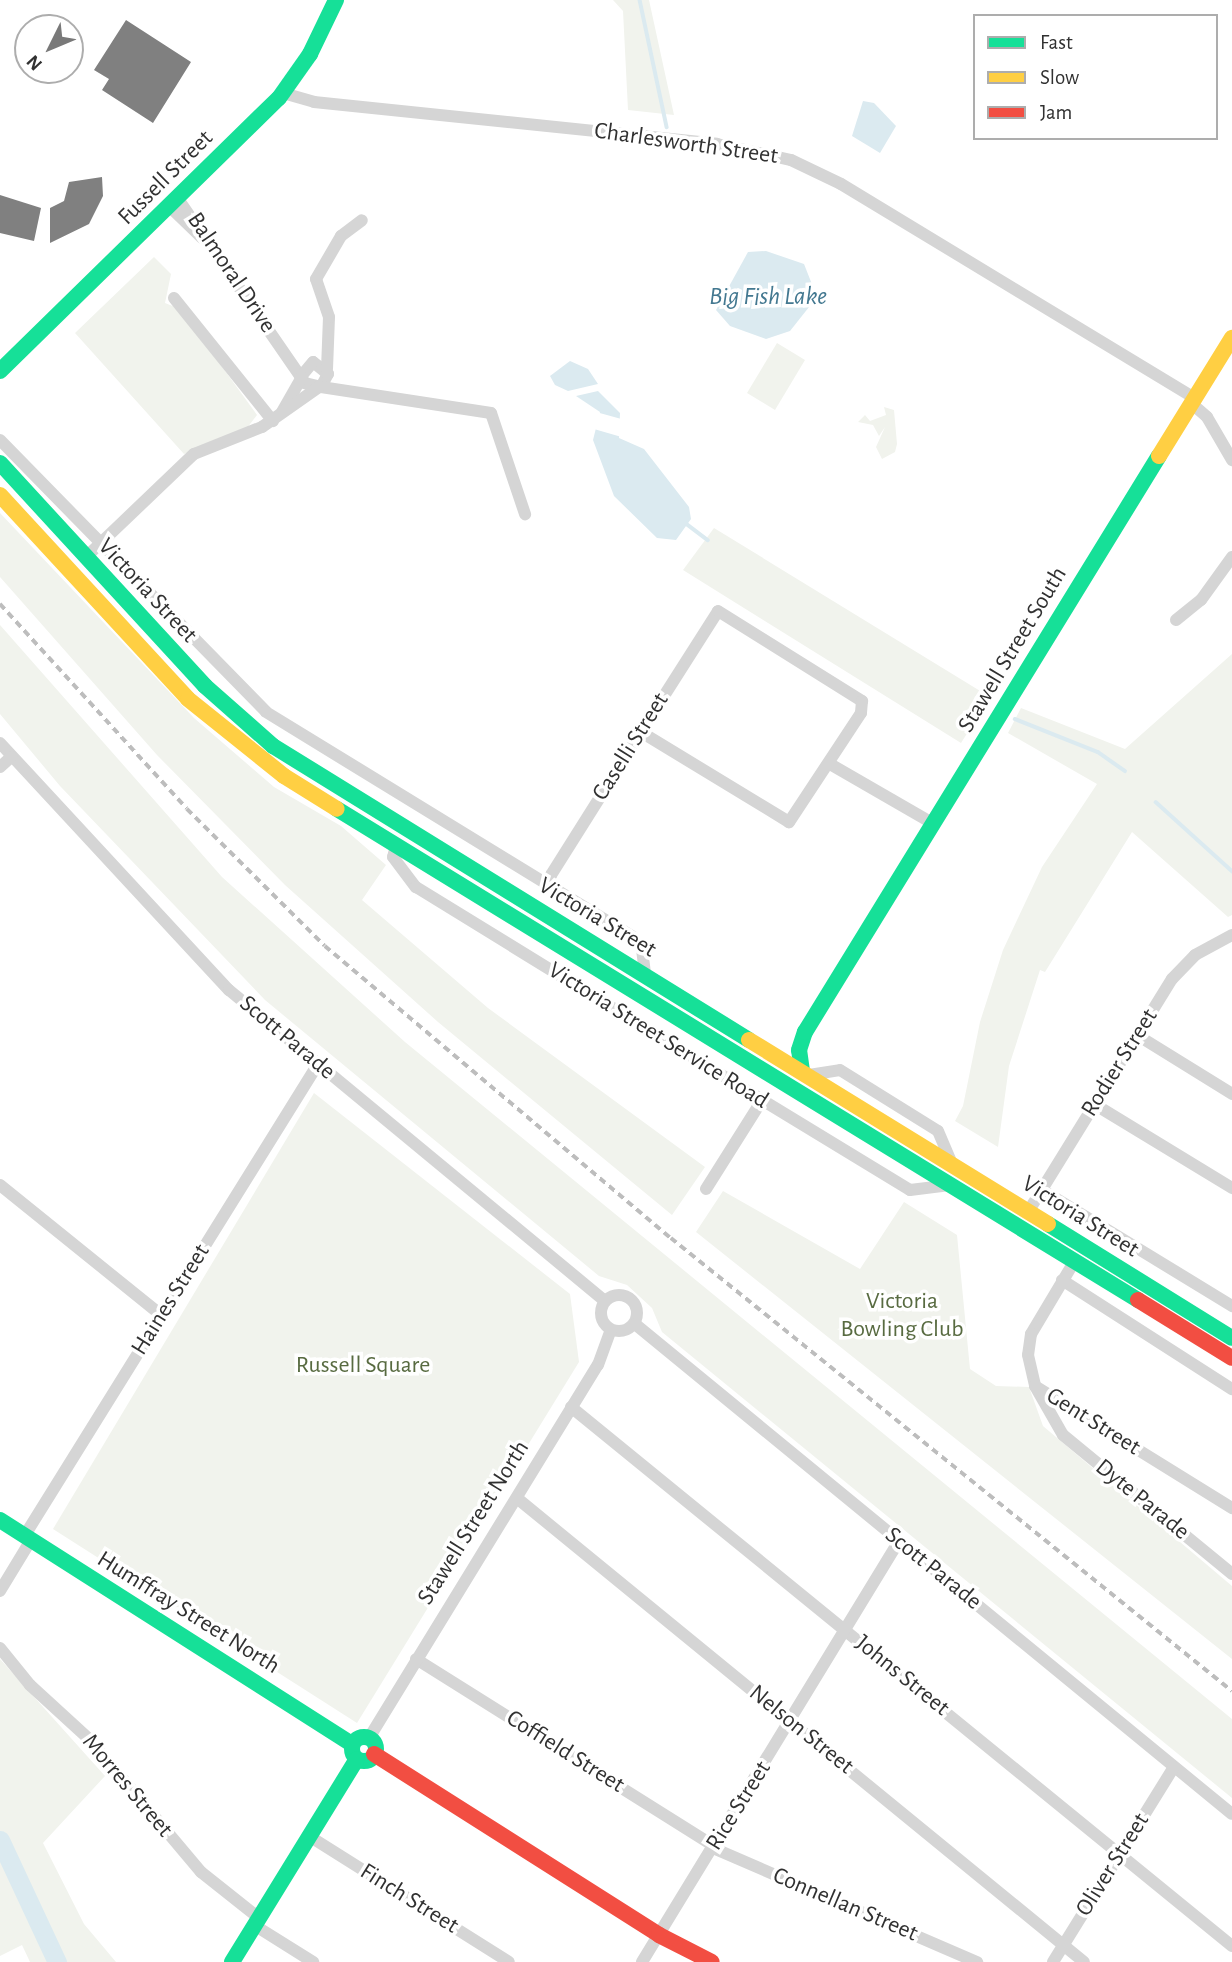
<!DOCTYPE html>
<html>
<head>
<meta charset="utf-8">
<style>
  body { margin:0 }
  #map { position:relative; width:1232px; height:1962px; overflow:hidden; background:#fff; font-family:"Alegreya Sans",sans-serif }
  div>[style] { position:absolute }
  .green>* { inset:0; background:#f1f3ed }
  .water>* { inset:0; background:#dbeaf0 }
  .pier>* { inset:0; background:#fff }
  .stream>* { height:3.5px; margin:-1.75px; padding:0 1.75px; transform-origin:1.75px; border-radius:1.75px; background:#dbeaf0 }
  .river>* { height:19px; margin:-9.5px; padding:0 9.5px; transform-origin:9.5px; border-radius:9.5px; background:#dbeaf0 }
  .building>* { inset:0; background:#808080 }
  .street>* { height:12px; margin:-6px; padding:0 6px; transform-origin:6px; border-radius:6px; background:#d5d5d5 }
  .street>.ring { margin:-6px; padding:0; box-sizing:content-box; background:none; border:12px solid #d5d5d5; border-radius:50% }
  .fast>* { height:16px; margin:-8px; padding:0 8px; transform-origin:8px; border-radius:8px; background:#16e098 }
  .fast>.ring { margin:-8px; padding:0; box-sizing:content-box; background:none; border:16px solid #16e098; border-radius:50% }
  .slow>* { height:16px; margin:-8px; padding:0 8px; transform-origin:8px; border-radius:8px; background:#ffcf43 }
  .jam>* { height:16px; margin:-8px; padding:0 8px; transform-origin:8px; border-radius:8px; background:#f24e42 }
  .rail>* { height:3.5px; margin-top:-1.75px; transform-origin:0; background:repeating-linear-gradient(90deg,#bdbdbd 0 7px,transparent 0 12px) }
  span { translate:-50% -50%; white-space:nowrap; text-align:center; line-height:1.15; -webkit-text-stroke:7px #fff; paint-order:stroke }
  .street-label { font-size:24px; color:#313131 }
  .park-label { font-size:24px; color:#586b41 }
  .water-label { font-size:26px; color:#437890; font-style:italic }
  .legend { position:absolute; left:973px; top:14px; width:245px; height:126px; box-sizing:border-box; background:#fff; border:2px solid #adadad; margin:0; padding:9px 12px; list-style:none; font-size:21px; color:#313131 }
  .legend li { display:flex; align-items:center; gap:14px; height:35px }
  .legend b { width:35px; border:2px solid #adadad }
  .north { position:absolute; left:14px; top:14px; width:70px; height:70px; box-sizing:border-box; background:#fff; border:2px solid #adadad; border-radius:50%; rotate:227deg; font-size:19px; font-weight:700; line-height:28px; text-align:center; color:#313131 }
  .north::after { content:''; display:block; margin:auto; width:24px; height:32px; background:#797979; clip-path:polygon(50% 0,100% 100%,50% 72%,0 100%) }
</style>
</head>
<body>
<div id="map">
  <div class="green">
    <i style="clip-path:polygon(613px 0,649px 0,674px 115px,628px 110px,623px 11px)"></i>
    <i style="clip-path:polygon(154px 257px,171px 274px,165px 303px,180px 309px,257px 415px,247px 428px,184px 454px,75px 333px)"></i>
    <i style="clip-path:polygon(777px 343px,805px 360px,775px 410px,747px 393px)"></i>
    <i style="clip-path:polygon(884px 407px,894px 410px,897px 444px,895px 452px,882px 459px,876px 447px,885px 427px,879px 436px,873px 425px,858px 422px,865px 415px,870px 421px,886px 415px)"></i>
    <i style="clip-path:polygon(0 513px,194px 718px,274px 787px,341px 826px,386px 865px,362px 900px,488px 1008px,705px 1167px,672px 1215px,438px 1022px,285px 885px,157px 755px,0 577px)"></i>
    <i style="clip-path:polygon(714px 528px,990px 697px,961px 743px,683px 570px)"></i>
    <i style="clip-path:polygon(0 625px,222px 877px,405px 1042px,1232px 1719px,1232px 1798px,662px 1332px,652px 1308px,627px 1285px,599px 1276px,265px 1000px,60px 786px,0 714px)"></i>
    <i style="clip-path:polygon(1232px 654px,1232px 915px,1228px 917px,1132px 832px,1045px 972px,1040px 970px,1009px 1066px,998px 1147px,955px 1121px,963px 1106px,980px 1022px,1003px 950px,1042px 867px,1097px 784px,1008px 733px,1021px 708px,1125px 749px)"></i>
    <i style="clip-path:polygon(314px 1093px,570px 1294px,579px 1362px,357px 1723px,53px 1529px)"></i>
    <i style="clip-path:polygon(723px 1191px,860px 1269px,904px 1202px,957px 1235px,970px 1369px,996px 1386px,1029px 1387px,1043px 1426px,1232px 1586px,1232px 1659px,696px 1232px)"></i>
    <i style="clip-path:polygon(0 1659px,105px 1776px,43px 1843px,84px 1924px,116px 1962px,30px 1962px,22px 1945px,0 1956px)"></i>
  </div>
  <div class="water">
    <i style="clip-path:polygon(863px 101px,874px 103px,896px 126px,880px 153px,852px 136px)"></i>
    <i style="clip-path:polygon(766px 251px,804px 264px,817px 297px,790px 331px,766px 339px,730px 326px,716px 310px,748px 252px)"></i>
    <i style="clip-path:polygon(570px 361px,588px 369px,598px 384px,568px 391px,555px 385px,550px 376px)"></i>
    <i style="clip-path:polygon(598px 391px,620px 413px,619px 438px,644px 449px,689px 507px,691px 519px,676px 540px,657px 538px,614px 496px,593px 440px,600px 412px,576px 396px)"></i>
  </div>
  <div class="pier">
    <i style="clip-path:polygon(596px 412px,625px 420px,625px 438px,594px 429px)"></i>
  </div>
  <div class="stream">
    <i style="left:640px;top:0;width:130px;rotate:78deg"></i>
    <i style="left:684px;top:522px;width:30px;rotate:37deg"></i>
    <i style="left:1015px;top:719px;width:89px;rotate:21.7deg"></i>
    <i style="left:1098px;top:752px;width:33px;rotate:35deg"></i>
    <i style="left:1156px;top:802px;width:103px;rotate:42.2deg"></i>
  </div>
  <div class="river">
    <i style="left:0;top:1840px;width:135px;rotate:65deg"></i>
  </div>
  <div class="building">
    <i style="clip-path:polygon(126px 20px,191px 62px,153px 123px,102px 90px,109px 79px,94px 70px)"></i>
    <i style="clip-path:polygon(102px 177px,103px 196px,89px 224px,50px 243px,50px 208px,64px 201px,69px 182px)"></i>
    <i style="clip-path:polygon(0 195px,41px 208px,34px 241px,0 233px)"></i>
  </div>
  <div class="street">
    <i style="left:283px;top:93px;width:32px;rotate:16deg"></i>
    <i style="left:314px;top:102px;width:405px;rotate:5.9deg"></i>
    <i style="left:717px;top:144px;width:76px;rotate:12.2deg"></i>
    <i style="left:791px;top:160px;width:55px;rotate:25.6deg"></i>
    <i style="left:841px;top:184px;width:413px;rotate:31.2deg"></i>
    <i style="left:178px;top:199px;width:224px;rotate:55.4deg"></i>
    <i style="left:305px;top:383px;width:16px;rotate:14deg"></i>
    <i style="left:321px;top:387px;width:15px;rotate:-62deg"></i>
    <i style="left:328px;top:374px;width:19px;rotate:-141deg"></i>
    <i style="left:313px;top:362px;width:17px;rotate:130deg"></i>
    <i style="left:170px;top:207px;width:45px;rotate:44.1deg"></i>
    <i style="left:174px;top:298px;width:158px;rotate:51.2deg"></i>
    <i style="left:327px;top:369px;width:52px;rotate:-87.8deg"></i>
    <i style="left:329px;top:317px;width:40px;rotate:-108.9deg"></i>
    <i style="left:316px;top:279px;width:50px;rotate:-59.8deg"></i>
    <i style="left:341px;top:236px;width:26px;rotate:-37deg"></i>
    <i style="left:321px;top:387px;width:172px;rotate:8.7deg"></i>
    <i style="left:491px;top:413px;width:107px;rotate:71.4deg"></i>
    <i style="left:1191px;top:403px;width:21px;rotate:41deg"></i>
    <i style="left:1207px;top:417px;width:50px;rotate:59.8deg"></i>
    <i style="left:282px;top:412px;width:40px;rotate:-60.3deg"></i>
    <i style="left:0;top:440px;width:380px;rotate:45.6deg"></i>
    <i style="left:266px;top:712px;width:430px;rotate:31.5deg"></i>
    <i style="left:633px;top:937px;width:15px;rotate:53deg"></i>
    <i style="left:642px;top:949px;width:24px;rotate:83deg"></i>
    <i style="left:85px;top:558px;width:151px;rotate:-43.7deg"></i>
    <i style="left:194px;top:454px;width:73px;rotate:-21.7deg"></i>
    <i style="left:262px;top:427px;width:70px;rotate:-35.1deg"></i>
    <i style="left:1176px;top:620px;width:32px;rotate:-39deg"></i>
    <i style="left:1201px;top:600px;width:53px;rotate:-54.2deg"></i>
    <i style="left:0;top:743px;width:337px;rotate:47.2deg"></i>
    <i style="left:229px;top:990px;width:488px;rotate:39.6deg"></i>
    <i style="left:830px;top:764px;width:120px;rotate:30deg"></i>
    <i style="left:0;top:767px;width:15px;rotate:-42deg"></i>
    <i style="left:396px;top:846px;width:11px;rotate:105deg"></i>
    <i style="left:393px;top:857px;width:38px;rotate:53deg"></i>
    <i style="left:416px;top:887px;width:406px;rotate:31.6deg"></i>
    <i style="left:762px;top:1100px;width:173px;rotate:31.3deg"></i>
    <i style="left:910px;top:1190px;width:38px;rotate:-7deg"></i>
    <i style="left:547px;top:885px;width:11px;rotate:-68deg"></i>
    <i style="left:551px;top:875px;width:150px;rotate:-57.8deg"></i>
    <i style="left:631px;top:748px;width:19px;rotate:-58deg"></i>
    <i style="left:641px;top:732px;width:143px;rotate:-57.5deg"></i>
    <i style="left:718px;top:611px;width:170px;rotate:32deg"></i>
    <i style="left:862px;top:701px;width:12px;rotate:95deg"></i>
    <i style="left:861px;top:713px;width:131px;rotate:123.4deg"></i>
    <i style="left:789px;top:822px;width:173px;rotate:-148.7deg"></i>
    <i style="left:1137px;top:1035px;width:112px;rotate:31.8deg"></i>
    <i style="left:809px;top:1075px;width:31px;rotate:-9deg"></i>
    <i style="left:840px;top:1070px;width:115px;rotate:31.9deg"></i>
    <i style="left:938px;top:1131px;width:36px;rotate:67deg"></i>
    <i style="left:1094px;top:1104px;width:162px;rotate:31.3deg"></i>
    <i style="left:0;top:1185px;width:207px;rotate:38.9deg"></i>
    <i style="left:706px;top:1189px;width:105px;rotate:-57.8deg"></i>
    <i style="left:1042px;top:1190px;width:223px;rotate:31.4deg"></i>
    <i style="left:1028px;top:1212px;width:274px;rotate:-58.3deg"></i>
    <i style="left:1172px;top:979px;width:33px;rotate:-46deg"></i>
    <i style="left:1195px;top:955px;width:42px;rotate:-28.4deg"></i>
    <i style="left:1074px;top:1262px;width:84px;rotate:120.8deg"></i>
    <i style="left:1031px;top:1334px;width:21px;rotate:98deg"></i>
    <i style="left:1028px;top:1355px;width:32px;rotate:77deg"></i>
    <i style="left:1035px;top:1386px;width:232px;rotate:31.8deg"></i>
    <i style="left:1062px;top:1280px;width:202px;rotate:32.7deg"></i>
    <i class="ring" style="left:601px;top:1295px;width:24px;height:24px"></i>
    <i style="left:635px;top:1324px;width:772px;rotate:39.38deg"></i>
    <i style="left:1035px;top:1386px;width:56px;rotate:60.3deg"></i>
    <i style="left:1063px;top:1435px;width:219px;rotate:39.4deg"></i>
    <i style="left:571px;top:1407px;width:853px;rotate:39.19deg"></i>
    <i style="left:518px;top:1499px;width:731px;rotate:39.28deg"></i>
    <i style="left:25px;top:1535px;width:555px;rotate:-58.12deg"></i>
    <i style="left:0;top:1591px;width:60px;rotate:-58.7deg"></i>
    <i style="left:0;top:1648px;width:48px;rotate:51deg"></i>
    <i style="left:30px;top:1685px;width:80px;rotate:42.5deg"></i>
    <i style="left:89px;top:1739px;width:174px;rotate:49.9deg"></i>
    <i style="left:201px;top:1872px;width:74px;rotate:38.4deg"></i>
    <i style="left:416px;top:1659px;width:352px;rotate:32.1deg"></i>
    <i style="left:369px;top:1738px;width:438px;rotate:-58.5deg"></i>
    <i style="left:598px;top:1365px;width:37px;rotate:-70deg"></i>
    <i style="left:309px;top:1836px;width:236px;rotate:32.2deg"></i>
    <i style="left:713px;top:1848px;width:288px;rotate:23.4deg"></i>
    <i style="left:254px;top:1925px;width:70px;rotate:32.1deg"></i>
    <i style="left:642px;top:1962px;width:493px;rotate:-58.6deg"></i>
    <i style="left:1053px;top:1962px;width:229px;rotate:-58.2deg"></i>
  </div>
  <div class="fast">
    <i style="left:0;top:371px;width:390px;rotate:-44.4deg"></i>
    <i style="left:279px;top:98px;width:54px;rotate:-54.8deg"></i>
    <i style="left:310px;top:54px;width:60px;rotate:-64.3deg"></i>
    <i style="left:0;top:463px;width:303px;rotate:47.4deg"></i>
    <i style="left:205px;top:686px;width:91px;rotate:41.4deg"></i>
    <i style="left:273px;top:746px;width:559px;rotate:31.7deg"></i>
    <i style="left:337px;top:809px;width:940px;rotate:31.51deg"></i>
    <i style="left:802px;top:1071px;width:21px;rotate:-98deg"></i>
    <i style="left:799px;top:1050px;width:19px;rotate:-72deg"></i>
    <i style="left:805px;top:1032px;width:676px;rotate:-58.43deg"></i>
    <i style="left:1048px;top:1224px;width:216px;rotate:31.8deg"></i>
    <i style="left:0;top:1520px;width:417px;rotate:32.5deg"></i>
    <i class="ring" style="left:352px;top:1737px;width:8px;height:8px"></i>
    <i style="left:232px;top:1962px;width:238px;rotate:-58.4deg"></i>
  </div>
  <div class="slow">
    <i style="left:1159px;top:456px;width:139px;rotate:-58.3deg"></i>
    <i style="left:0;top:495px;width:277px;rotate:47.3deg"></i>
    <i style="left:188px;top:699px;width:123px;rotate:38.7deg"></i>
    <i style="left:284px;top:776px;width:62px;rotate:31.9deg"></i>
    <i style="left:749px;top:1040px;width:351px;rotate:31.6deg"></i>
  </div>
  <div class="jam">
    <i style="left:1138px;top:1300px;width:110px;rotate:31.7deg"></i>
    <i style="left:374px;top:1754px;width:338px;rotate:32.4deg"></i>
    <i style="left:659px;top:1935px;width:59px;rotate:27deg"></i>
  </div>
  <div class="rail">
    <i style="left:0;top:604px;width:277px;rotate:47.6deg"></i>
    <i style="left:187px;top:809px;width:194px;rotate:44.8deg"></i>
    <i style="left:325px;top:946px;width:453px;rotate:40.2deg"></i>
    <i style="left:671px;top:1238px;width:721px;rotate:38.92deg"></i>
  </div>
  <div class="street-label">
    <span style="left:686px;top:144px;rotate:8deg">Charlesworth Street</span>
    <span style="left:166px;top:178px;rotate:-45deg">Fussell Street</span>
    <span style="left:231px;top:273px;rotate:56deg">Balmoral Drive</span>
    <span style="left:147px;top:591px;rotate:47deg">Victoria Street</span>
    <span style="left:1013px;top:650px;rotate:-59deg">Stawell Street South</span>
    <span style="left:631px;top:747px;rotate:-58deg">Caselli Street</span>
    <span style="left:597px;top:918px;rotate:31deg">Victoria Street</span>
    <span style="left:658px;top:1036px;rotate:32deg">Victoria Street Service Road</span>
    <span style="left:287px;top:1038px;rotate:40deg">Scott Parade</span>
    <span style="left:1120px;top:1063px;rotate:-58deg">Rodier Street</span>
    <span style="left:1080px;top:1217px;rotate:32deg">Victoria Street</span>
    <span style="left:171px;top:1300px;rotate:-58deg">Haines Street</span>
    <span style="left:1093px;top:1422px;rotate:32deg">Gent Street</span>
    <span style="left:1142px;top:1500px;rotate:39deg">Dyte Parade</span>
    <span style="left:474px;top:1523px;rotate:-58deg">Stawell Street North</span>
    <span style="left:933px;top:1569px;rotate:39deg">Scott Parade</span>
    <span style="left:188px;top:1613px;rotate:32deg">Humffray Street North</span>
    <span style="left:902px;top:1676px;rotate:39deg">Johns Street</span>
    <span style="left:801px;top:1730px;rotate:39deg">Nelson Street</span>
    <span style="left:565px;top:1752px;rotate:32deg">Coffield Street</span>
    <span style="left:127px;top:1786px;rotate:50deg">Morres Street</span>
    <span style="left:739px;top:1806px;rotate:-58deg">Rice Street</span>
    <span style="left:1113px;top:1865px;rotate:-58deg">Oliver Street</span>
    <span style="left:409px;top:1899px;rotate:32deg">Finch Street</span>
    <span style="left:845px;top:1905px;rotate:23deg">Connellan Street</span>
  </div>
  <div class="park-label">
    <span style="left:902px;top:1316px">Victoria<br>Bowling Club</span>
    <span style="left:363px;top:1366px">Russell Square</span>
  </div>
  <div class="water-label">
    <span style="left:768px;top:297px">Big Fish Lake</span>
  </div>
  <ul class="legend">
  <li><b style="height:9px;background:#16e098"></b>Fast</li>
  <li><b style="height:9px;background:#ffcf43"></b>Slow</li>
  <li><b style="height:9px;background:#f24e42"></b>Jam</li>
  </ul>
  <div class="north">N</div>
</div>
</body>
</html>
